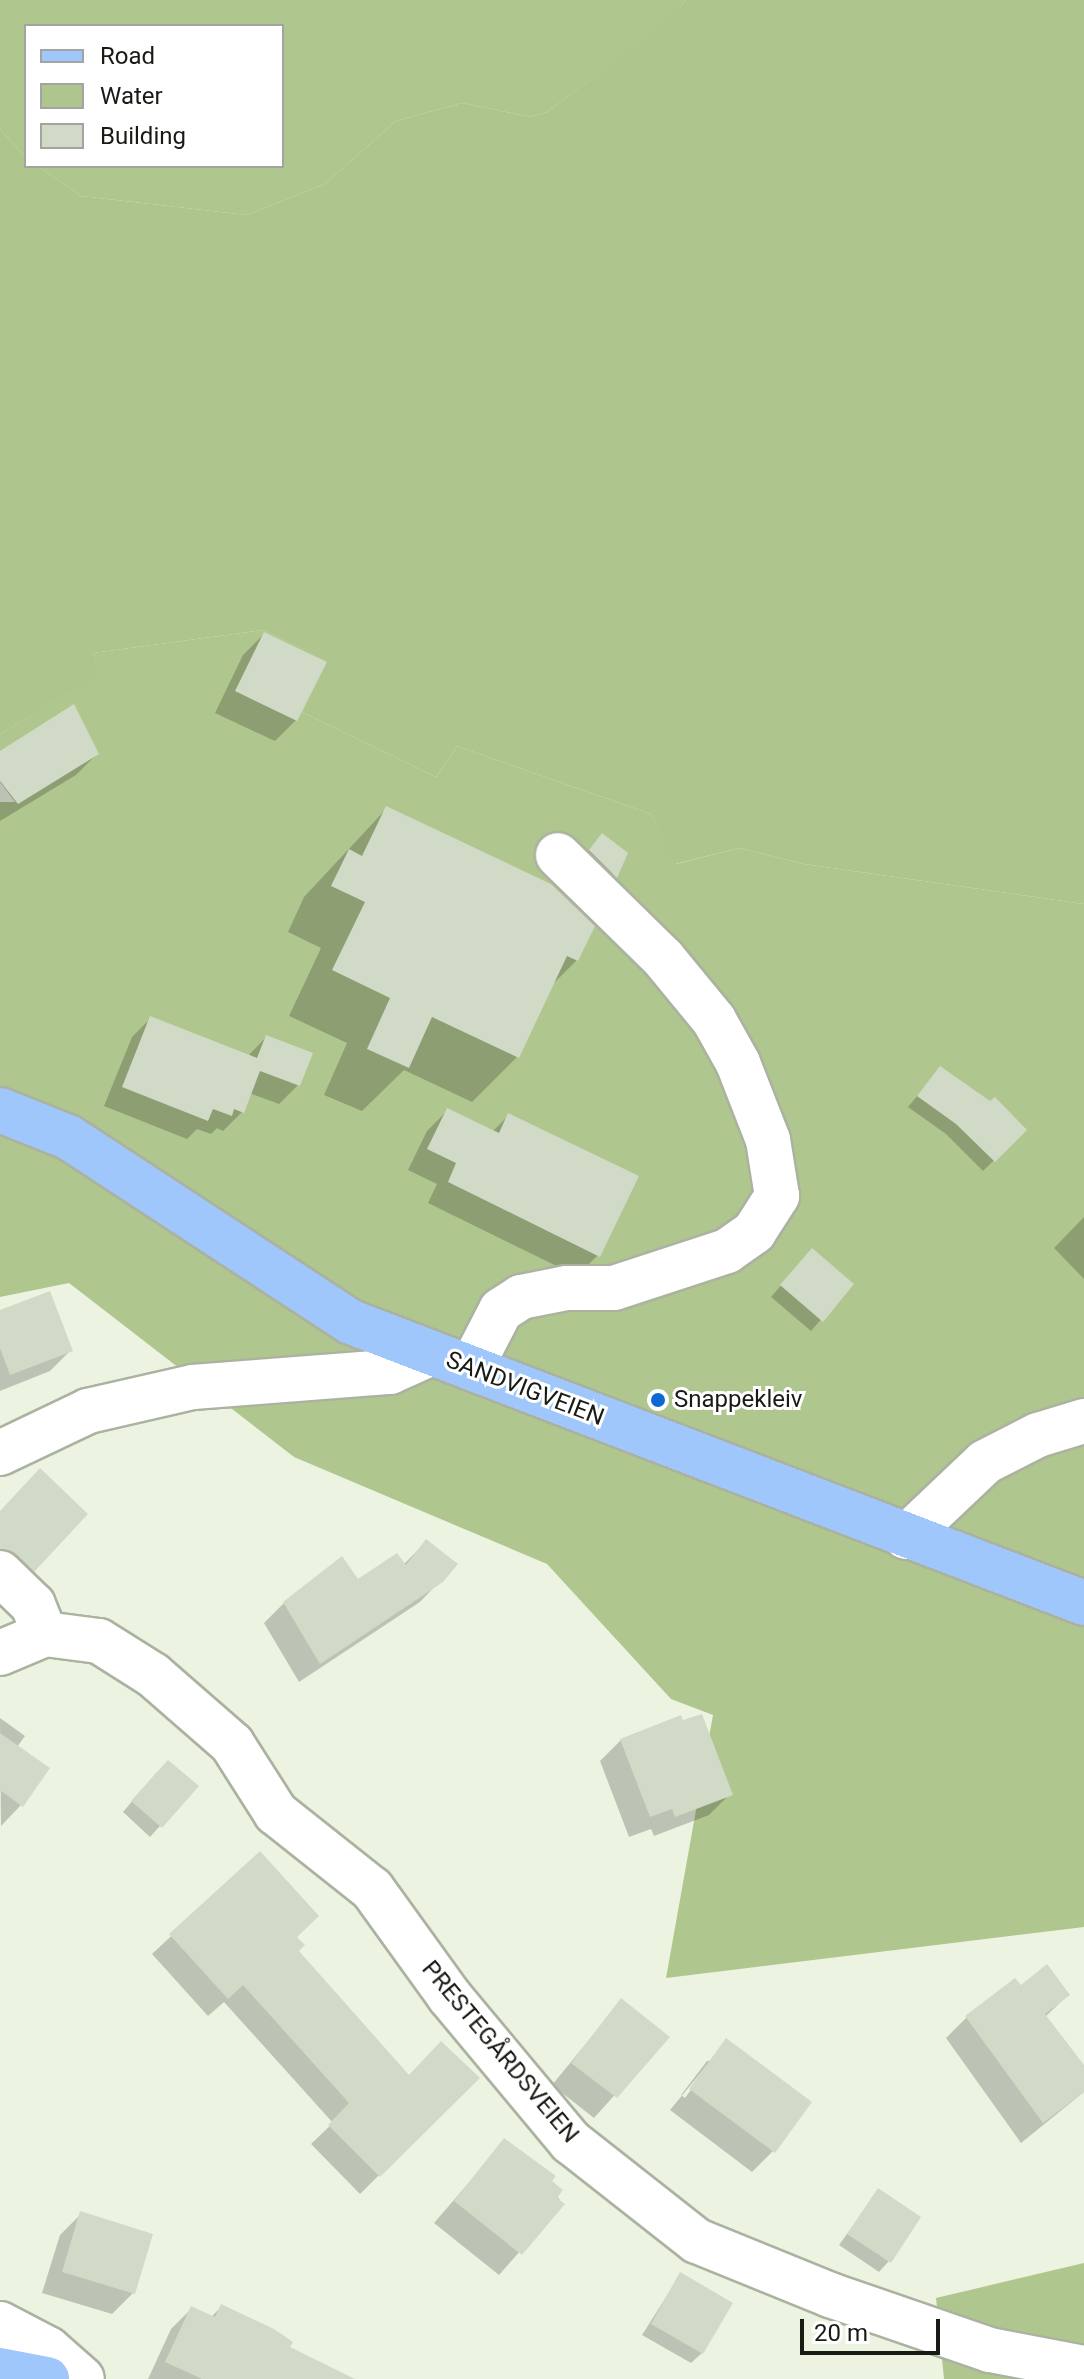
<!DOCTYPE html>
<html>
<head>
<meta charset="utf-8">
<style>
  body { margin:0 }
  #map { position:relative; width:1084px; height:2379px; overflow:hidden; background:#ecf4e1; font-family:Roboto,sans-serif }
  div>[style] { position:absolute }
  .forest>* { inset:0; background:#b0c68f }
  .water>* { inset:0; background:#afc58e }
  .shadow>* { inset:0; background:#0003 }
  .building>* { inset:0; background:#d1dac6 }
  .roads { filter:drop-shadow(2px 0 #abb3a0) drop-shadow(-2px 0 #abb3a0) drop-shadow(0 2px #abb3a0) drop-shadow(0 -2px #abb3a0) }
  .minor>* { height:44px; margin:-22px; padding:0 22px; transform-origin:22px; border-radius:22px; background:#fff }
  .major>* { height:44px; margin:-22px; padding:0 22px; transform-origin:22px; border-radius:22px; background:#a0c7fb }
  .dots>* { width:22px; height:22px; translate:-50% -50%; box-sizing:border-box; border:4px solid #fff; border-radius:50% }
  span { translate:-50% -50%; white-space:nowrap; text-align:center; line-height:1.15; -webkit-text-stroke:6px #fff; paint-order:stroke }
  .street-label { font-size:24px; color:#181b14 }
  .poi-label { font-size:24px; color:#181b14 }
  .left { translate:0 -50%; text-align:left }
  .legend { position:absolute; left:24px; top:24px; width:260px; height:144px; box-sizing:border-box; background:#fff; border:2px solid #a3a4a1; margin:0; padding:10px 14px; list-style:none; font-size:24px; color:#181b14 }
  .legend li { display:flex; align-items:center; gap:16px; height:40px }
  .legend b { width:40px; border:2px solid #a3a4a1 }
  .scale { position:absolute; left:800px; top:2319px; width:140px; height:36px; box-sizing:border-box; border:4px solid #181b14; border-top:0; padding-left:10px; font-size:24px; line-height:28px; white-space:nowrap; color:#181b14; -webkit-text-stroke:6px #fff; paint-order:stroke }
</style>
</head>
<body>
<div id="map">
  <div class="forest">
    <i style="clip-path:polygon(0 0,686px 0,665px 25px,547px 112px,531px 117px,462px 103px,396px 121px,325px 184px,247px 215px,81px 196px,38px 166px,282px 166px,282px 26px,26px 26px,26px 158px,0 129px)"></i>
    <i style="clip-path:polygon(263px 630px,327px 660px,302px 712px,436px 777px,457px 746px,651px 814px,676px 864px,739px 848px,804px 864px,1084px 904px,1084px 1927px,666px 1978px,713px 1715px,671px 1699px,547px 1564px,294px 1457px,69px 1283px,0 1297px,0 802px,15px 802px,0 782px,0 734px,98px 675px,93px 653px)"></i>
    <i style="clip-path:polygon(1084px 2263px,1084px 2379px,944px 2379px,936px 2298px)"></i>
  </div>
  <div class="water">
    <i style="clip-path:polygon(686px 0,1084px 0,1084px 904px,804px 864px,739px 848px,675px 864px,651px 814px,457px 746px,436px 777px,302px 712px,326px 660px,263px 630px,93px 653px,99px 675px,0 734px,0 129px,26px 158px,26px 166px,38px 166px,81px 196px,247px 215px,325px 184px,396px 121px,462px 103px,531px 117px,547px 112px,664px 25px)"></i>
  </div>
  <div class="shadow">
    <i style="clip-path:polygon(264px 634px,296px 720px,275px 741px,215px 713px,243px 655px)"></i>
    <i style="clip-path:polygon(0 753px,97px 754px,76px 775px,0 821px)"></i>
    <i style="clip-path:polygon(387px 808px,577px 960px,551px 986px,517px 1057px,472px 1102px,404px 1070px,362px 1111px,324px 1095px,347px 1043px,289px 1016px,321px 948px,288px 932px,304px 897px)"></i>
    <i style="clip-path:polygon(602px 835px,626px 853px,605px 886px,580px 862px)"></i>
    <i style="clip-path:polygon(151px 1018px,248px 1056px,266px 1037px,298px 1085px,279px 1104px,249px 1093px,242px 1112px,223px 1131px,217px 1128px,211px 1134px,197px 1129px,187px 1139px,104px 1106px,132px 1037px)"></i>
    <i style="clip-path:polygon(940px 1068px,1025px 1130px,983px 1171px,946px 1134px,908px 1107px)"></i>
    <i style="clip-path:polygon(448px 1110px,492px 1132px,509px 1115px,598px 1255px,577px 1276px,428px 1203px,437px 1184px,408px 1170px,427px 1131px)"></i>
    <i style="clip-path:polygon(1084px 1217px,1084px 1279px,1054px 1248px)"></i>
    <i style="clip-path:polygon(802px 1261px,851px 1285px,811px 1331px,771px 1297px)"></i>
    <i style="clip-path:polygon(0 1313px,71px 1350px,50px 1371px,0 1391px)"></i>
    <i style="clip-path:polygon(0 1512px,33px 1570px,12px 1591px,0 1580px)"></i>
    <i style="clip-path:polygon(427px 1541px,441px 1580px,420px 1602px,299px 1682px,264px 1623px,284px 1603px,403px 1565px)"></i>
    <i style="clip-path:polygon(0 1718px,25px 1736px,17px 1747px,21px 1805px,1px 1826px)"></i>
    <i style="clip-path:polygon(621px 1740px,730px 1794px,709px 1815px,654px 1836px,651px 1829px,629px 1837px,600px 1761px)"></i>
    <i style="clip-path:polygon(157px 1772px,196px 1786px,150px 1837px,123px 1812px)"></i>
    <i style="clip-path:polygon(260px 1853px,296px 1951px,408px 2078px,477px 2078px,360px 2194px,311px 2144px,333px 2123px,224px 2002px,208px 2016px,152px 1954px)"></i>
    <i style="clip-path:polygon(1020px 1987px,1068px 1995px,1045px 2017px,1084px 2068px,1084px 2092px,1021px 2143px,946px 2038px,967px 2017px)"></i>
    <i style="clip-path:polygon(621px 2001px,667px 2037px,594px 2118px,552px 2085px)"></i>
    <i style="clip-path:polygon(evenodd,727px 2041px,773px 2151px,752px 2172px,670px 2110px,727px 2041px,707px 2061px,712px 2061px,685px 2098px,681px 2095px,707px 2061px)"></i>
    <i style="clip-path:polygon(505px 2141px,549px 2182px,562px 2204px,499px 2275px,434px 2223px)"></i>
    <i style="clip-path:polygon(878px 2191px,889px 2261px,879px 2272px,839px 2245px)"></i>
    <i style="clip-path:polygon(81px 2214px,133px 2293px,112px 2314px,42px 2293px,60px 2235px)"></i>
    <i style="clip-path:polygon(680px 2275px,702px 2353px,691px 2363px,642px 2335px)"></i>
    <i style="clip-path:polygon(221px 2307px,288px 2348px,338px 2379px,148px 2379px,171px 2329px,191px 2309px,211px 2317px)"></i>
  </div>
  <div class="building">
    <i style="clip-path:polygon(264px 632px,327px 662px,297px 721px,235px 691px)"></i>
    <i style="clip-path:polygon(74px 704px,99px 754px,18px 804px,0 781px,0 751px)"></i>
    <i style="clip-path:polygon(386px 806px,551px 884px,595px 926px,578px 961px,567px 956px,519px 1058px,432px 1017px,409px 1068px,367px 1049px,390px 998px,332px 970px,365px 902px,331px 886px,349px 849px,362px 856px)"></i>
    <i style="clip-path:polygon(602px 833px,628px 853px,617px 878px,589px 850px)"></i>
    <i style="clip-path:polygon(150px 1016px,257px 1058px,266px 1035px,313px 1053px,300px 1086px,260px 1071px,244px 1113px,234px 1109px,232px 1116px,213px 1109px,208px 1121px,122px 1087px)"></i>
    <i style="clip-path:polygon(940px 1066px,990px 1101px,995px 1097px,1027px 1130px,995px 1162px,956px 1124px,917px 1096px)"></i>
    <i style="clip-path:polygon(447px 1108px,499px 1133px,508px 1113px,639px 1176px,600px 1257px,448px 1182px,456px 1163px,427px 1149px)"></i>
    <i style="clip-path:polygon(812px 1248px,854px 1284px,823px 1322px,780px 1285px)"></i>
    <i style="clip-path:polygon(50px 1291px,73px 1351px,10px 1375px,0 1348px,0 1310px)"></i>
    <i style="clip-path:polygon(40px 1468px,88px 1514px,34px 1572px,17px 1555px,0 1549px,0 1511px)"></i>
    <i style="clip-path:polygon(426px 1539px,458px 1564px,443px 1582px,320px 1664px,283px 1602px,342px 1556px,358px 1579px,397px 1553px,406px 1565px)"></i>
    <i style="clip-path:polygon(702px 1714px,733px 1795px,675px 1817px,672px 1809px,650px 1817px,620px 1739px,681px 1715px,683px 1720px)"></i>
    <i style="clip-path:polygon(0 1733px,50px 1768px,23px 1807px,0 1790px)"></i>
    <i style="clip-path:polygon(168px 1760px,199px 1786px,162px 1828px,131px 1801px)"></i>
    <i style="clip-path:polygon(260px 1851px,319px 1916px,297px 1937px,305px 1945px,299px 1951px,409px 2075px,441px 2041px,480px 2078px,380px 2177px,328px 2125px,349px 2103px,243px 1985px,228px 1999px,169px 1934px)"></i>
    <i style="clip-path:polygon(1047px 1964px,1070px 1995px,1045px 2014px,1084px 2065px,1084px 2092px,1043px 2123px,965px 2016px,1015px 1978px,1021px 1985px)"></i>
    <i style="clip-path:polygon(621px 1998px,670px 2037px,617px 2098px,571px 2063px)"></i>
    <i style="clip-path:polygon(726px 2038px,812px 2102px,775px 2153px,689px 2089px)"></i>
    <i style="clip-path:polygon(504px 2138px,556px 2176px,552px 2181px,563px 2190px,557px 2198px,565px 2204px,522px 2255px,454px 2201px)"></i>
    <i style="clip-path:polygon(878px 2188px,921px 2217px,891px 2263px,847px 2234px)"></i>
    <i style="clip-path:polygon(80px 2211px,153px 2234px,135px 2294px,62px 2272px)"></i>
    <i style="clip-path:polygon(680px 2272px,733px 2303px,703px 2354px,651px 2324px)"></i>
    <i style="clip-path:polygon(221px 2304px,274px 2329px,293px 2342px,290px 2347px,355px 2379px,202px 2379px,165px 2362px,191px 2306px,215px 2317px)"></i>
  </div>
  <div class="roads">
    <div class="minor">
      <i style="left:471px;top:1368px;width:65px;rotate:-62.7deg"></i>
      <i style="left:501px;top:1310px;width:24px;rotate:-33deg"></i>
      <i style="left:521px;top:1297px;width:47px;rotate:-11.1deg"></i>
      <i style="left:567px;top:1288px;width:47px"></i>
      <i style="left:614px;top:1288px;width:119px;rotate:-18.1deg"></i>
      <i style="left:727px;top:1251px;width:33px;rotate:-35deg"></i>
      <i style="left:754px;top:1232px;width:43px;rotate:-57.4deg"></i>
      <i style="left:777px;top:1196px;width:57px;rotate:-99.1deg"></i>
      <i style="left:768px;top:1140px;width:83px;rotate:-111.3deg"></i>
      <i style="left:738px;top:1063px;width:49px;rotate:-119.2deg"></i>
      <i style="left:714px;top:1020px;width:80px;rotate:-129.4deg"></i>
      <i style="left:663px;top:958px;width:147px;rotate:-135.6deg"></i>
      <i style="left:0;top:1453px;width:98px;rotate:-25.5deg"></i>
      <i style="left:88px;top:1411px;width:108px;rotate:-12.9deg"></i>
      <i style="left:193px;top:1387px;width:198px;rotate:-4.4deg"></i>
      <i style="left:390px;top:1372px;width:44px;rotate:-24.2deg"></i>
      <i style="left:906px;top:1537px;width:109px;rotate:-43.5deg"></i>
      <i style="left:985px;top:1462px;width:59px;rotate:-27deg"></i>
      <i style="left:1038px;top:1435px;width:48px;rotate:-16.9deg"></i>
      <i style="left:0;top:1573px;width:46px;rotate:44.1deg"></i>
      <i style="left:33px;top:1605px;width:31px;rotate:68deg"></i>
      <i style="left:0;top:1653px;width:49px;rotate:-22.9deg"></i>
      <i style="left:45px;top:1634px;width:54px;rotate:7.4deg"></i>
      <i style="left:99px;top:1641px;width:64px;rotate:32.2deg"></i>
      <i style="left:153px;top:1675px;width:105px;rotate:41.1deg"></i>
      <i style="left:232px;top:1744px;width:82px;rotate:57.5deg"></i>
      <i style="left:276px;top:1813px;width:122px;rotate:38.4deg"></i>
      <i style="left:372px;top:1889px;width:133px;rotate:54.2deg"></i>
      <i style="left:450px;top:1997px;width:189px;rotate:50.2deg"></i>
      <i style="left:571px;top:2142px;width:160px;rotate:38.2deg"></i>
      <i style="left:697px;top:2241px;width:144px;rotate:22.1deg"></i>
      <i style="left:830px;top:2295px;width:169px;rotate:19deg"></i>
      <i style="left:990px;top:2350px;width:96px;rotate:10.8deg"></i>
      <i style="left:0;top:2324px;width:54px;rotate:27.5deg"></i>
      <i style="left:48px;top:2349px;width:45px;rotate:41.4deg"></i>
    </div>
    <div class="major">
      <i style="left:0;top:1110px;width:73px;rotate:21.7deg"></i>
      <i style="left:68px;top:1137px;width:338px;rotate:33.2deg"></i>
      <i style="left:351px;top:1322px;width:785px;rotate:20.97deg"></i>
      <i style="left:0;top:2370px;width:48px;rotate:10.8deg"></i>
    </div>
  </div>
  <div class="dots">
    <i style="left:658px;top:1400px;background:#0e69d2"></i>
  </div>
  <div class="street-label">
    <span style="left:525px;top:1389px;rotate:21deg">SANDVIGVEIEN</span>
    <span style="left:500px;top:2052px;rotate:50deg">PRESTEGÅRDSVEIEN</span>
  </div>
  <div class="poi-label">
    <span class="left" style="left:674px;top:1400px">Snappekleiv</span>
  </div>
  <ul class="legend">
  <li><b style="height:10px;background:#a0c7fb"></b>Road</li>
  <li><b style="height:22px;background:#afc58e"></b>Water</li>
  <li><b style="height:22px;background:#d1dac6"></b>Building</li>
  </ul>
  <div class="scale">20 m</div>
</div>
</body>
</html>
